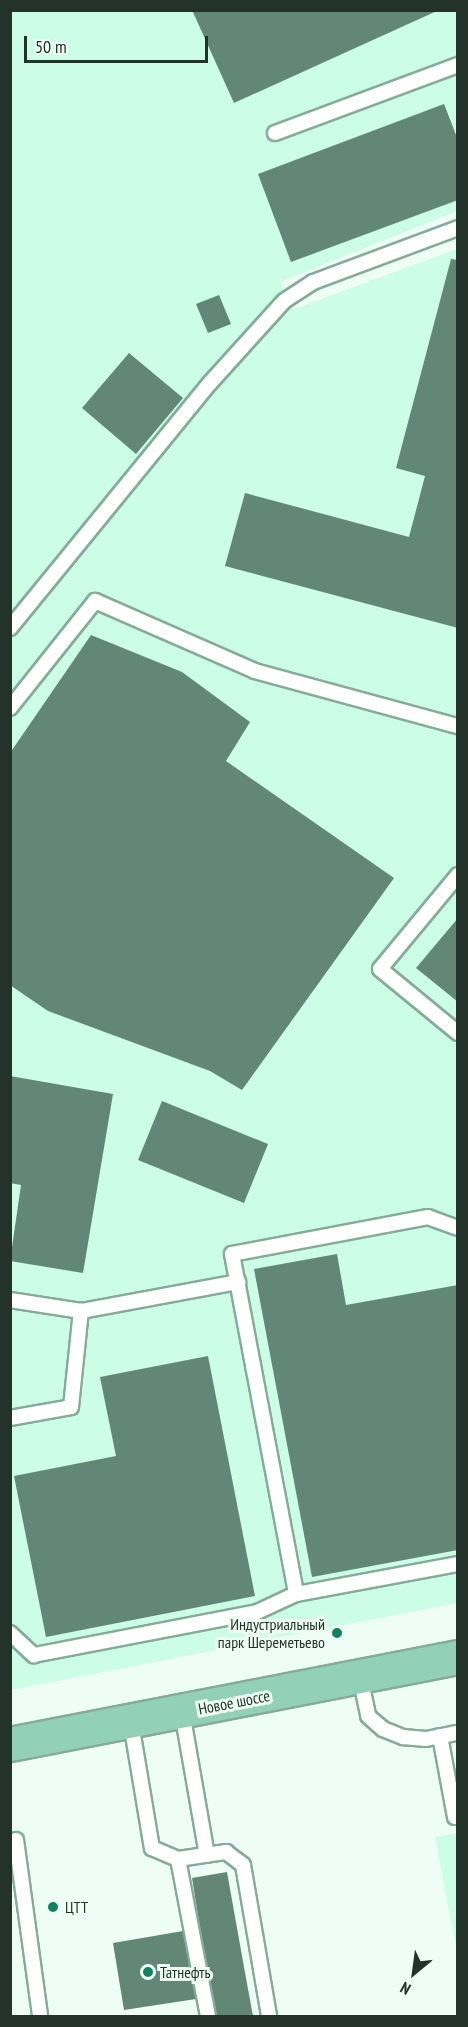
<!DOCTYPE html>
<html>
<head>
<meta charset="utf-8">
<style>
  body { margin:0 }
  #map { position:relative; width:468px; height:2027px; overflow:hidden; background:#eefef6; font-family:"PT Sans Narrow",sans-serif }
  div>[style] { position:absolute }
  .built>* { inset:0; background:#cbfde7 }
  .building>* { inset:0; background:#638777 }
  .roads { filter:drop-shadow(2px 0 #85ab9b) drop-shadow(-2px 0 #85ab9b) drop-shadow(0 2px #85ab9b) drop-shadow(0 -2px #85ab9b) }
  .lane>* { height:14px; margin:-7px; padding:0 7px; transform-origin:7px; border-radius:7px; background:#fff }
  .primary>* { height:33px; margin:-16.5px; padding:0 16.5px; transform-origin:16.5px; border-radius:16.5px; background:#92d0ba }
  .dots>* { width:16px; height:16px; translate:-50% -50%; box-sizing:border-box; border:3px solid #eefef6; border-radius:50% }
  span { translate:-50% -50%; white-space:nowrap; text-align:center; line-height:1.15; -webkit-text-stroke:6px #eefef6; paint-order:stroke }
  .poi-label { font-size:16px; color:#23322b }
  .right { translate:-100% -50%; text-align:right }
  .left { translate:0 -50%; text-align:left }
  .street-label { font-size:16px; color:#23322b }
  .frame { position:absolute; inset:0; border:12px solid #23322b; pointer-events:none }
  .north { position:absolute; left:384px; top:1943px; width:60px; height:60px; -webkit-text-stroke:4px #eefef6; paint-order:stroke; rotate:209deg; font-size:16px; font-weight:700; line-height:24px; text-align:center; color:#23322b }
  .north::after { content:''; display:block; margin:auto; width:21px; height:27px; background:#23322b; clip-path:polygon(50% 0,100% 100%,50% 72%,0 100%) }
  .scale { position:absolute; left:24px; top:36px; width:184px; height:27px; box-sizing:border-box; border:3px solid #23322b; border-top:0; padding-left:8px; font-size:18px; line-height:21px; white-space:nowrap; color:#23322b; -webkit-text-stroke:4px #eefef6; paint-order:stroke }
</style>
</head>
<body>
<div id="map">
  <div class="built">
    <i style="clip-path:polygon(11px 11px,457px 11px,457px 211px,280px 282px,294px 309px,457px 249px,457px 1603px,11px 1690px)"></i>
    <i style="clip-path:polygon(457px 1833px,458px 1833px,457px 1952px,435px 1837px)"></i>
  </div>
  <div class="building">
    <i style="clip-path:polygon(192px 10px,439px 10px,234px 103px)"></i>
    <i style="clip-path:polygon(444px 104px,458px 140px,458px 200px,291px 262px,258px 174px)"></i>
    <i style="clip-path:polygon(451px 259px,458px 260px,458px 628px,225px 566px,245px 493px,409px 537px,425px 476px,396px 468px)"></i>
    <i style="clip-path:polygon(219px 295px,231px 324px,208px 333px,196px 304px)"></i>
    <i style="clip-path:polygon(129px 353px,183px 398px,136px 454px,82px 408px)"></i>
    <i style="clip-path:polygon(91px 635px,182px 672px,250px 722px,226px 761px,394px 878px,242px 1090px,210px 1071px,48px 1011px,10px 985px,10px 753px)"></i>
    <i style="clip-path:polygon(458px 918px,458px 1002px,416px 968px)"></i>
    <i style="clip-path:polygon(10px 1076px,113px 1094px,83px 1273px,10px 1261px,21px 1185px,10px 1183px)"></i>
    <i style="clip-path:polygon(162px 1101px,268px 1144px,244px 1203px,138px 1160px)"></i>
    <i style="clip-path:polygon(337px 1254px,346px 1305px,458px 1285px,458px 1550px,312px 1577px,254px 1269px)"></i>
    <i style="clip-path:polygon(208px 1356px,255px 1596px,46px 1637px,14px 1476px,116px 1456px,100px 1377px)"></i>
    <i style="clip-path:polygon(227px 1872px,244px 1967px,253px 2016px,217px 2016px,200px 1928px,192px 1878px)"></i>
    <i style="clip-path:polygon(183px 1931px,196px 1999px,124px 2010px,113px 1943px)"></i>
  </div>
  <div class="roads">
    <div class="lane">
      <i style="left:275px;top:133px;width:195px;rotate:-20.4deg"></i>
      <i style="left:10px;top:628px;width:316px;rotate:-50.8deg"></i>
      <i style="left:210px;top:383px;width:110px;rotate:-47.9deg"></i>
      <i style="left:284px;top:301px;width:35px;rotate:-33deg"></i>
      <i style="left:313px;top:282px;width:155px;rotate:-20.4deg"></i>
      <i style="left:10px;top:708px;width:137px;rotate:-51.5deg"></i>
      <i style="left:95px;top:601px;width:175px;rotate:23.6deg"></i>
      <i style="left:255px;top:671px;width:210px;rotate:15.2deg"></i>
      <i style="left:458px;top:875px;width:122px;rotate:129.7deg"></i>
      <i style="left:380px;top:969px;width:101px;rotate:39.4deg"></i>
      <i style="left:458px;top:1228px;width:32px;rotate:-160deg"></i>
      <i style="left:428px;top:1217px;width:199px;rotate:169.3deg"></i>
      <i style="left:232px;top:1254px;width:346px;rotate:79.3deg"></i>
      <i style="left:296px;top:1594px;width:165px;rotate:-10.5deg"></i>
      <i style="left:10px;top:1300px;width:72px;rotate:8.8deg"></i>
      <i style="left:10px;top:1418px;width:62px;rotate:-10.2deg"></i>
      <i style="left:71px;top:1407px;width:97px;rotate:-84.1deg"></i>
      <i style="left:81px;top:1311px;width:160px;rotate:-10.5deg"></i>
      <i style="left:10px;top:1633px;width:33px;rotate:43deg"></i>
      <i style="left:34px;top:1655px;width:227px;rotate:-10.9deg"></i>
      <i style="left:257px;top:1612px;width:43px;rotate:-24.8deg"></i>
      <i style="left:360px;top:1677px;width:40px;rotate:78deg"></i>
      <i style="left:368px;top:1716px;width:20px;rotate:41deg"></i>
      <i style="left:383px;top:1729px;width:22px;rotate:22deg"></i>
      <i style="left:403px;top:1737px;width:23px;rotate:5deg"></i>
      <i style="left:426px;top:1739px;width:33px;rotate:-11deg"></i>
      <i style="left:182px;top:1712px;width:145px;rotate:80.1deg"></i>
      <i style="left:131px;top:1723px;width:127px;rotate:80.5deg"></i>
      <i style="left:152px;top:1848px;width:28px;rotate:23deg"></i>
      <i style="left:178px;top:1859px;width:49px;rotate:-8.3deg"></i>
      <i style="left:226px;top:1852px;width:21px;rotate:37deg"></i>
      <i style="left:243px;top:1865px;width:153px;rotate:80.2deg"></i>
      <i style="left:440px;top:1736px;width:82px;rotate:79.5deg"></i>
      <i style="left:455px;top:1817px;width:3px"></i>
      <i style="left:16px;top:1840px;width:178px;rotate:82.2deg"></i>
      <i style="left:178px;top:1859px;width:160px;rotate:79.2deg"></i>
    </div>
    <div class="primary">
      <i style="left:10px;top:1744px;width:456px;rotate:-11deg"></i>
    </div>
  </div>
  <div class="dots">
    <i style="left:337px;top:1633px;background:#0f8261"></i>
    <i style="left:53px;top:1907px;background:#0f8261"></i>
    <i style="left:148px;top:1972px;background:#0f8261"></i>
  </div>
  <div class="poi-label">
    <span class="right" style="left:325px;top:1633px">Индустриальный<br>парк Шереметьево</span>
    <span class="left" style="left:65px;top:1907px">ЦТТ</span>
    <span class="left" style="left:160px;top:1972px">Татнефть</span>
  </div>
  <div class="street-label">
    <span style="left:234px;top:1702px;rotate:-11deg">Новое шоссе</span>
  </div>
  <div class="frame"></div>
  <div class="north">N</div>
  <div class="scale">50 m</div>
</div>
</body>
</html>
